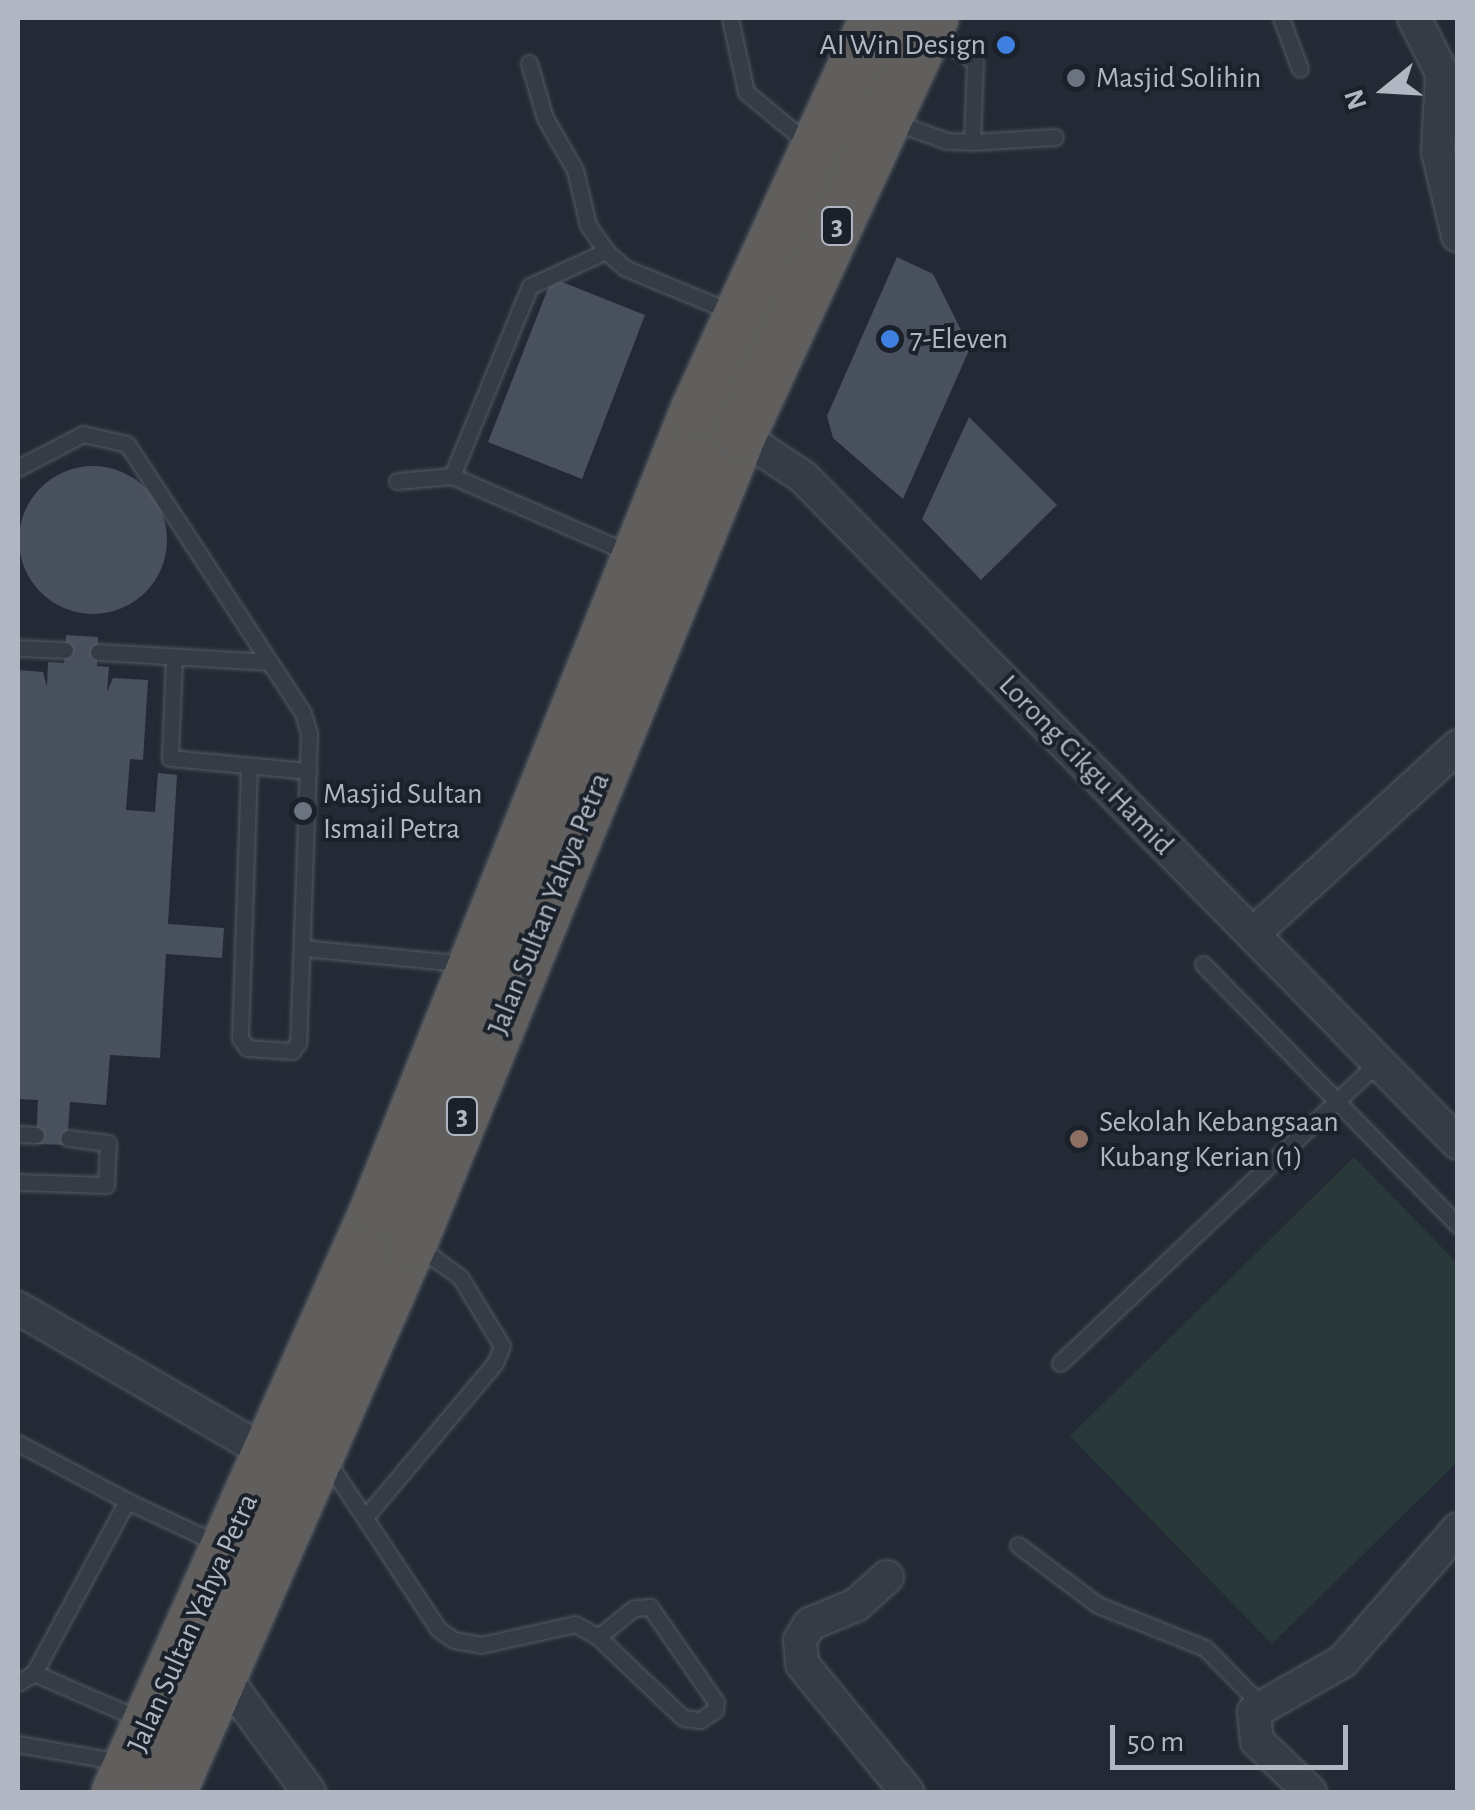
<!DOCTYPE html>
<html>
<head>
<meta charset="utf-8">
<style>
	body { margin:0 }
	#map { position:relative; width:1475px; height:1810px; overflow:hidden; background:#232a35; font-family:"Alegreya Sans",sans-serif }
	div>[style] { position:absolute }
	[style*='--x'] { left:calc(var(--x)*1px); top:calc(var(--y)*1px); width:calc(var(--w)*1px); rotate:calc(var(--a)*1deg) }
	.green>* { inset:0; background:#29393a }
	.building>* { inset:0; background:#49515e }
	.round { border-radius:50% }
	.roads { filter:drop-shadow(0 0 2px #545a63) drop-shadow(0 0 2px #545a63) }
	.service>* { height:15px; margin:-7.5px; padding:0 7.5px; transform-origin:7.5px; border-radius:7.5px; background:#363c46 }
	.minor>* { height:32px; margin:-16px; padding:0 16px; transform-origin:16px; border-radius:16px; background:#363c46 }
	.trunk>* { height:52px; margin:-26px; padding:0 26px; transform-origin:26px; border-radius:26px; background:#605f5d }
	.dots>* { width:28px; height:28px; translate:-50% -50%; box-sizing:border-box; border:5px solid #1b212a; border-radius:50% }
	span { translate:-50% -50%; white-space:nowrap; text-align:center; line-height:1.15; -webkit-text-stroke:8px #1b212a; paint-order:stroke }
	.shield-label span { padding:2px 8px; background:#1b212a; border:2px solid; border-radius:8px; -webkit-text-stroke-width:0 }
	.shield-label { font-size:28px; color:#b1b7c2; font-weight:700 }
	.poi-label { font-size:30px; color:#b1b7c2 }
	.right { translate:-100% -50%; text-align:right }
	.left { translate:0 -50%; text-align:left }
	.street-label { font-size:30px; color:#b1b7c2 }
	.frame { position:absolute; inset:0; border:20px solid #b1b7c2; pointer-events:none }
	.north { position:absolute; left:1335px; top:40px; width:100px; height:100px; -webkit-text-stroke:8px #1b212a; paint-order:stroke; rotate:252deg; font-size:28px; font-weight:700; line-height:40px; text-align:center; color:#b1b7c2 }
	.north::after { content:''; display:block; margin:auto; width:35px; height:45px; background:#b1b7c2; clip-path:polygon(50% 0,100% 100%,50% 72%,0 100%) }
	.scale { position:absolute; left:1110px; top:1725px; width:238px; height:45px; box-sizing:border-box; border:5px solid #b1b7c2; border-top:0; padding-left:12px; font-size:30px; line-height:35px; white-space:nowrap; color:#b1b7c2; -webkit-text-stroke:8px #1b212a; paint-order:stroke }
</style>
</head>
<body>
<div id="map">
	<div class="green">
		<div style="clip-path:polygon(1354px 1157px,1457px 1263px,1457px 1462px,1272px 1644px,1070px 1436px)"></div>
	</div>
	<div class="building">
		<div style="clip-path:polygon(897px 257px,933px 274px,970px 348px,903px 499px,833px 438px,827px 416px)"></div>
		<div style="clip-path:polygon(552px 278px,645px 315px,582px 479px,488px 442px)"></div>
		<div style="clip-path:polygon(969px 417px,1057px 505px,981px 580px,922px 519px)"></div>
		<div class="round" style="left:19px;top:466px;width:148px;height:148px"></div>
		<div style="clip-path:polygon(66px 635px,98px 637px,97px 666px,109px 667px,107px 692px,113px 678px,148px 680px,143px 760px,130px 759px,126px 810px,155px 812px,158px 773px,177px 775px,168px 924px,224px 928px,222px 958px,166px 954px,160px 1058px,110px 1055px,106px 1105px,70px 1102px,67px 1145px,36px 1144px,38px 1100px,18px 1099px,18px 670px,43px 672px,47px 687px,48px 662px,64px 663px)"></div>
	</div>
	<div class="roads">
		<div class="service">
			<div style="--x:730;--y:18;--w:76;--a:77.8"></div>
			<div style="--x:746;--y:92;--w:85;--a:39.7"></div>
			<div style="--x:1281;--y:18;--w:54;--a:69.6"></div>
			<div style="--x:529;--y:63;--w:57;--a:73.8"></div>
			<div style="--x:545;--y:118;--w:60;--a:60"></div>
			<div style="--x:575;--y:170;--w:57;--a:76.7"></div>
			<div style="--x:588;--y:225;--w:32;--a:55"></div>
			<div style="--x:606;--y:251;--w:25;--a:42"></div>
			<div style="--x:625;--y:268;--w:116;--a:22.4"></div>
			<div style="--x:894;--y:122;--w:56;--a:19.7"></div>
			<div style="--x:947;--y:141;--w:25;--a:2"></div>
			<div style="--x:972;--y:142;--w:80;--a:-87.9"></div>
			<div style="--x:975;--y:62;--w:49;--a:-144.1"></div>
			<div style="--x:972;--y:142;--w:83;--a:-3.4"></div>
			<div style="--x:18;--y:468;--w:73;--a:-27.6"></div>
			<div style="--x:83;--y:434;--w:45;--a:12.8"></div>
			<div style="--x:127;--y:444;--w:321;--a:56.8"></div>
			<div style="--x:303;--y:713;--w:22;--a:74"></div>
			<div style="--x:309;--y:734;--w:309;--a:92"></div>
			<div style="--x:298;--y:1043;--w:10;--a:127"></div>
			<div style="--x:292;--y:1051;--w:45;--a:-176.2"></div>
			<div style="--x:247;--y:1048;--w:12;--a:-125"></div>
			<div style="--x:240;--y:1038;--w:271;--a:-88.1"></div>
			<div style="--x:452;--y:476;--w:205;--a:-67.7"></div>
			<div style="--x:530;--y:286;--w:84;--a:-24.7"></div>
			<div style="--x:397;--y:481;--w:55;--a:-5.2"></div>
			<div style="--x:452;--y:476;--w:193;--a:23.5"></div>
			<div style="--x:18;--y:648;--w:47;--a:2.4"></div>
			<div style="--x:98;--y:652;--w:172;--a:3.3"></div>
			<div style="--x:174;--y:657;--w:101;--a:92.3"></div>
			<div style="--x:170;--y:758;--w:139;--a:5.4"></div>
			<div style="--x:302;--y:948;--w:166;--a:5.5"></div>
			<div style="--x:1203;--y:964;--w:365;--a:45.7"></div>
			<div style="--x:18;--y:1134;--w:18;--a:3"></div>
			<div style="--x:18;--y:1182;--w:88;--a:2"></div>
			<div style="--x:106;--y:1185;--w:42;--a:-87.3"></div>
			<div style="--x:108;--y:1143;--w:40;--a:-172.9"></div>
			<div style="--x:1060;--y:1363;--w:438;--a:-43.4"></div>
			<div style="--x:18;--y:1443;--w:123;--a:28"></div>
			<div style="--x:325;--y:1458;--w:205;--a:56.5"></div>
			<div style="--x:438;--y:1629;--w:19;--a:35"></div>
			<div style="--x:454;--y:1640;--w:27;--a:10"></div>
			<div style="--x:481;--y:1645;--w:96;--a:-12.6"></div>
			<div style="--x:575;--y:1624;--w:26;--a:29"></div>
			<div style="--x:598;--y:1637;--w:117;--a:43.6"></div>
			<div style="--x:683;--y:1718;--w:17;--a:7"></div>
			<div style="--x:700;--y:1720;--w:18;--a:-34"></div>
			<div style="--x:715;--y:1710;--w:8;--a:-83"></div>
			<div style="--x:716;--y:1702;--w:116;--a:-124.8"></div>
			<div style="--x:650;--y:1607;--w:16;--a:176"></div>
			<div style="--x:634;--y:1608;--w:46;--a:141.1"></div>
			<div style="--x:367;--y:1515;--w:199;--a:-49.9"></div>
			<div style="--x:495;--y:1363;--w:18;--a:-68"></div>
			<div style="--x:502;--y:1346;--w:81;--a:-121.3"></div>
			<div style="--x:460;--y:1277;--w:53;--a:-144.2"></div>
			<div style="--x:1018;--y:1545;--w:100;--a:36.9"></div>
			<div style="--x:1098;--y:1605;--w:115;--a:21.9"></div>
			<div style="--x:1205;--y:1648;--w:80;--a:45.5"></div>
			<div style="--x:34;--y:1673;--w:116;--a:23.5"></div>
			<div style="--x:18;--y:1683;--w:19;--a:-32"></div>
			<div style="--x:34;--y:1673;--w:196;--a:-61.6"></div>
			<div style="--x:127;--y:1501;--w:102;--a:25.1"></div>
			<div style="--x:18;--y:1744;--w:105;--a:9.9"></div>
		</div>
		<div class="minor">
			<div style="--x:1414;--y:18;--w:62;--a:63"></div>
			<div style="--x:1442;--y:73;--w:79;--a:92.9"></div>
			<div style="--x:1438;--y:152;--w:86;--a:76.6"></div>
			<div style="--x:727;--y:427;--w:91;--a:33.3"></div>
			<div style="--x:803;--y:477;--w:934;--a:45.48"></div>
			<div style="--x:1253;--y:934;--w:278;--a:-42.5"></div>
			<div style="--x:18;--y:1308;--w:290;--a:30.2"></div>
			<div style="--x:887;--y:1577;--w:42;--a:137.9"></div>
			<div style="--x:856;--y:1605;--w:50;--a:157.6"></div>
			<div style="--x:810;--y:1624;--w:19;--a:122"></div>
			<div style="--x:800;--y:1640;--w:24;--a:85"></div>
			<div style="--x:802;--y:1664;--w:166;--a:50.6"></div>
			<div style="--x:222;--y:1674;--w:147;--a:53.6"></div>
			<div style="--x:1310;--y:1792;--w:74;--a:-136.1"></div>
			<div style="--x:1257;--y:1741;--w:29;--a:-96"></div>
			<div style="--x:1254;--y:1712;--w:103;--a:-29.8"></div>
			<div style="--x:1343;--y:1661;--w:175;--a:-48.9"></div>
		</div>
		<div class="trunk">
			<div style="--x:118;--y:1792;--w:636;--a:-66.06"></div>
			<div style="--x:376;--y:1211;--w:861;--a:-68.17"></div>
			<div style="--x:696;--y:412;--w:433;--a:-65.4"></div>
			<div style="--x:170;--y:1792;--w:600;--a:-66.34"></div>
			<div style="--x:411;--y:1242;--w:872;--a:-67.84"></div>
			<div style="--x:740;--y:434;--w:458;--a:-65.2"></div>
		</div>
	</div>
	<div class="dots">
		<div style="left:1006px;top:45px;background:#3f7fe0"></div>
		<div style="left:1076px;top:78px;background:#6b7280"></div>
		<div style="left:890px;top:339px;background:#3f7fe0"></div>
		<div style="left:303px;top:811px;background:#6b7280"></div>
		<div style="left:1079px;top:1139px;background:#8d6e63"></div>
	</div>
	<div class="shield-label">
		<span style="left:837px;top:226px">3</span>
		<span style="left:462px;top:1116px">3</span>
	</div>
	<div class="poi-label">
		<span class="right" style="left:986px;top:45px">AI Win Design</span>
		<span class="left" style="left:1096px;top:78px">Masjid Solihin</span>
		<span class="left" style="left:910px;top:339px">7-Eleven</span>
		<span class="left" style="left:323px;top:811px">Masjid Sultan<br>Ismail Petra</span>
		<span class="left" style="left:1099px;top:1139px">Sekolah Kebangsaan<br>Kubang Kerian (1)</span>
	</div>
	<div class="street-label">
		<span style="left:1086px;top:765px;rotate:46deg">Lorong Cikgu Hamid</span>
		<span style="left:549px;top:904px;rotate:-68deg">Jalan Sultan Yahya Petra</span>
		<span style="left:193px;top:1623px;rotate:-66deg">Jalan Sultan Yahya Petra</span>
	</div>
	<div class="frame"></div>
	<div class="north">N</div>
	<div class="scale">50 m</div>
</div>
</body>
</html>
